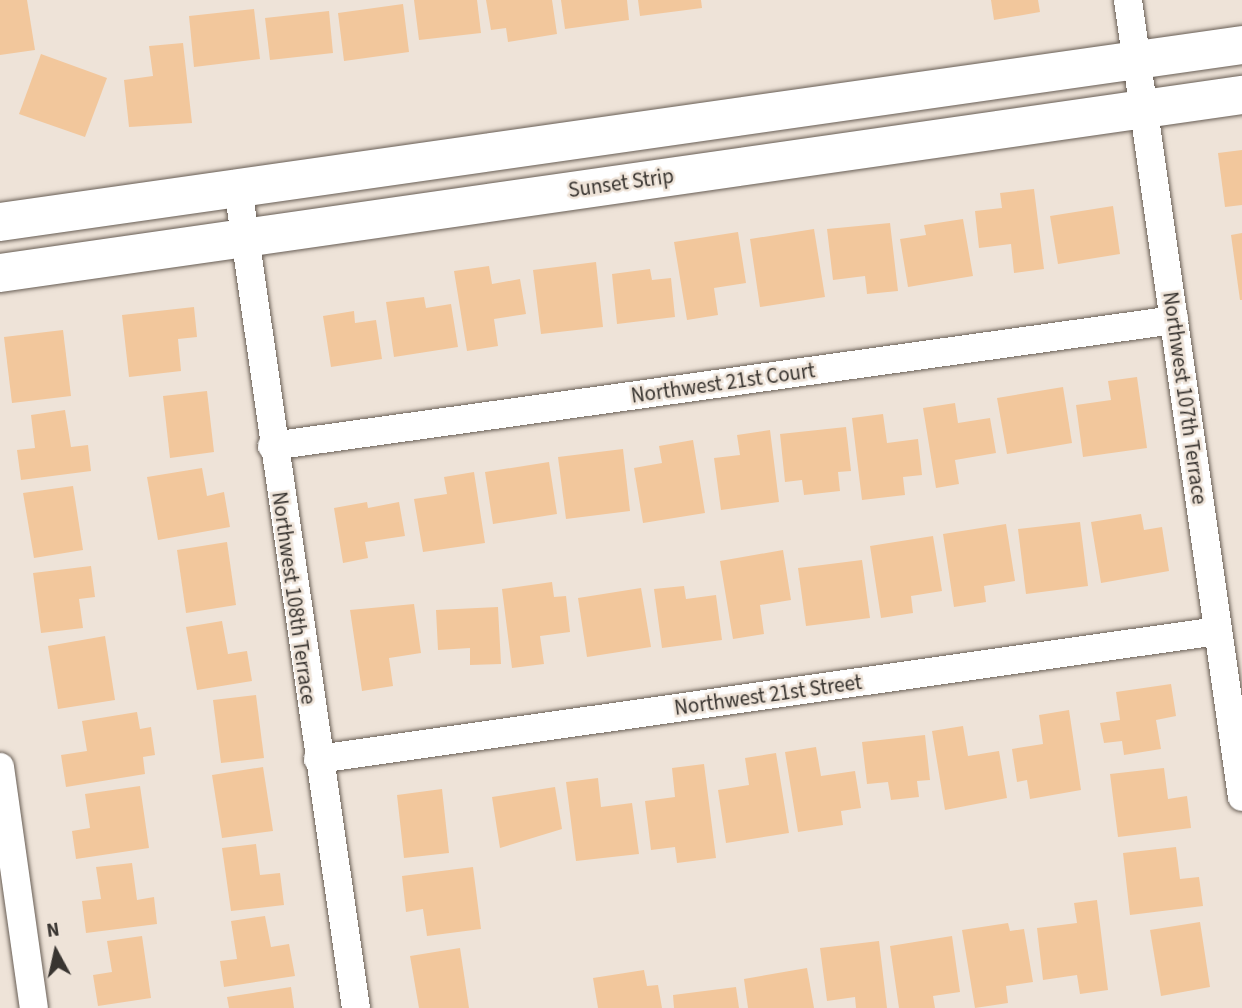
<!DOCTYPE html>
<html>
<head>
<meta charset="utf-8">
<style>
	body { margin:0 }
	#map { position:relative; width:1242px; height:1008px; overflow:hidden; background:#eee3d8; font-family:"Source Sans 3",sans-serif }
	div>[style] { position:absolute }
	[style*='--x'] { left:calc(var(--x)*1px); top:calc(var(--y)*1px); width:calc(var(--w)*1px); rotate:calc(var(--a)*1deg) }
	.building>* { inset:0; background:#f2c79c }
	.roads { filter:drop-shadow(0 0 2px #685e55) drop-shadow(0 0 2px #685e55) }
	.street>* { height:28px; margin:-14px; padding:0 14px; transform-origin:14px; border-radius:14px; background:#fff }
	.secondary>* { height:38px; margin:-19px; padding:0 19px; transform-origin:19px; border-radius:19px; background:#fff }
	span { translate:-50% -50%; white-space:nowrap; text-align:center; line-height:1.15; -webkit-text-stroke:5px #eee3d8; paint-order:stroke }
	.street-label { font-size:21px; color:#383430 }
	.north { position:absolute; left:21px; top:917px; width:70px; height:70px; -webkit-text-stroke:5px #eee3d8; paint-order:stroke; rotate:352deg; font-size:19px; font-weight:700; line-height:28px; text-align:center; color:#383430 }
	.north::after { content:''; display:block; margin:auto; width:24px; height:32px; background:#383430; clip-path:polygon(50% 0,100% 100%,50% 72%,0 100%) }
</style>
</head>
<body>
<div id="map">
	<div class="building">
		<div style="clip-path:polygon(0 0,27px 0,35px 50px,0 55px)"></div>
		<div style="clip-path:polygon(414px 0,477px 0,481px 33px,419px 40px)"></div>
		<div style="clip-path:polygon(486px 0,552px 0,557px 34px,508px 42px,506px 28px,491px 30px)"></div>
		<div style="clip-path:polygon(561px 0,627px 0,629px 20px,565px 29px)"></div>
		<div style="clip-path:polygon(638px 0,701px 0,702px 8px,640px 16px)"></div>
		<div style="clip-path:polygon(991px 0,1038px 0,1040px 12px,994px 20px)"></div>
		<div style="clip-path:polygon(403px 4px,409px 52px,344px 61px,338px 13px)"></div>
		<div style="clip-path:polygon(254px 9px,260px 59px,194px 67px,189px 16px)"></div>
		<div style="clip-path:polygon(329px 11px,333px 53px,270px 60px,265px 18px)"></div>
		<div style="clip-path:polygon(183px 43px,192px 123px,129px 127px,124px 80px,153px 76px,149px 46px)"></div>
		<div style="clip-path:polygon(41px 54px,107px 78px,85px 137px,19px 114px)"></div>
		<div style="clip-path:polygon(1242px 150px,1242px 205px,1225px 207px,1218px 153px)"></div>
		<div style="clip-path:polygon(1034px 189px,1044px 269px,1014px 273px,1011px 244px,979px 248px,975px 211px,1002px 208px,1000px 193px)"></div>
		<div style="clip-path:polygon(1113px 206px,1120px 254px,1058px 264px,1050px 216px)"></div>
		<div style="clip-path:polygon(963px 219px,973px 276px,908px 287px,900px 239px,926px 235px,924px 225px)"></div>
		<div style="clip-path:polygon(890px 223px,898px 291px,867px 294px,865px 276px,833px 280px,827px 229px)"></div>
		<div style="clip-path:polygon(814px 229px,825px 297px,760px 307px,750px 239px)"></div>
		<div style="clip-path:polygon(738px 232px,746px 283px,714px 288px,718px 315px,687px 320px,674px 242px)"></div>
		<div style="clip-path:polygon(1242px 233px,1242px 300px,1240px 300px,1231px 235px)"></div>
		<div style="clip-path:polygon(596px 262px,603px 327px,541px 334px,533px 270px)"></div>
		<div style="clip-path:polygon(489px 266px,492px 284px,520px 279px,526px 314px,494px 319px,498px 346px,467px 351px,454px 271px)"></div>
		<div style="clip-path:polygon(650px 269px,652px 280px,671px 278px,675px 317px,617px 324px,612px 274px)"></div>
		<div style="clip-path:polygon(424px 297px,426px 308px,451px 304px,458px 347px,394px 357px,386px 302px)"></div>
		<div style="clip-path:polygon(194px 307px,197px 337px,178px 339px,181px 371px,129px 377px,122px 315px)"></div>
		<div style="clip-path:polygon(354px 311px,355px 323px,376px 320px,382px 359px,331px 367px,323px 316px)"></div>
		<div style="clip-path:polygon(63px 330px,71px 396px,12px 403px,4px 337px)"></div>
		<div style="clip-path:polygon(1137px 377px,1147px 448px,1083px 457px,1076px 405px,1111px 400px,1108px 381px)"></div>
		<div style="clip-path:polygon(1063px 387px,1072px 443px,1007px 454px,997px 398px)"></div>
		<div style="clip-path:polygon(207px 391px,214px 452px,170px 458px,163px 396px)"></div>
		<div style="clip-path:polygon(955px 403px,958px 423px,990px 418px,996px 453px,955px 460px,959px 484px,936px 488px,923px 408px)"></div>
		<div style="clip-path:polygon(65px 410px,71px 447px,88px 445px,91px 471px,21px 480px,17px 450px,35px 448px,31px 415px)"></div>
		<div style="clip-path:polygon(883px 414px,887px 443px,918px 439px,922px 475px,903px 477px,905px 495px,862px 500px,852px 418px)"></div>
		<div style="clip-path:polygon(846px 427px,851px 471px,838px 472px,840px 491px,804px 495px,802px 480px,785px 482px,780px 434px)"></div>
		<div style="clip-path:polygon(770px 430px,779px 502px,721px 510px,714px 458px,740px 455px,737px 435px)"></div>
		<div style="clip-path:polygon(693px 440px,705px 513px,643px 523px,634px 468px,662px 463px,659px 446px)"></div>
		<div style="clip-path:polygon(623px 449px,630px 511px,566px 519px,558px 457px)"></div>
		<div style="clip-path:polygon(549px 462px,557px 514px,493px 524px,485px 472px)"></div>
		<div style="clip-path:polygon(202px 468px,207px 496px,224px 492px,230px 527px,158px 540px,147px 477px)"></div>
		<div style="clip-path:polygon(474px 472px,485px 543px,423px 552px,414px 499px,447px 494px,444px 477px)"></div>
		<div style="clip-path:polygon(73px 486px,83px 550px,34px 558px,23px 493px)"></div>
		<div style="clip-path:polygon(367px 502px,368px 508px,399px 502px,405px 536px,365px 542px,368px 558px,343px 563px,334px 508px)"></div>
		<div style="clip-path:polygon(1141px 514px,1144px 530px,1162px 527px,1169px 571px,1101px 583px,1091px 522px)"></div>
		<div style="clip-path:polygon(1080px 522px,1088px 586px,1026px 594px,1018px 529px)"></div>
		<div style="clip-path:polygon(1006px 524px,1015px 581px,984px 586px,986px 602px,954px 607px,943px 534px)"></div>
		<div style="clip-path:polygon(933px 536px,942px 591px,911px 596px,913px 613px,881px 618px,870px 546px)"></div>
		<div style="clip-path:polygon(227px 542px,236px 605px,186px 613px,177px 550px)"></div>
		<div style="clip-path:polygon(783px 550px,791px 600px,760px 605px,764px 634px,733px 639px,720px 561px)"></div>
		<div style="clip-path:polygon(862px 560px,870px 618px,806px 626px,798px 568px)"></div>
		<div style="clip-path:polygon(91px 566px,95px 597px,79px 599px,83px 628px,41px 633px,33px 573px)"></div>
		<div style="clip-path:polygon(552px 582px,554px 597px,566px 596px,570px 632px,540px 636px,544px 664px,512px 668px,502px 589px)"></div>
		<div style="clip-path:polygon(684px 586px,686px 599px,716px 595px,722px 640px,662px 648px,654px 589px)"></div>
		<div style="clip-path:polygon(641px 588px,651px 647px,587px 657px,578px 598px)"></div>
		<div style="clip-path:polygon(414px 604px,421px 653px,389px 658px,393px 686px,362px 691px,350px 610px)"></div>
		<div style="clip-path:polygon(498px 607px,501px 664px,470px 665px,470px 648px,438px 650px,436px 610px)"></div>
		<div style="clip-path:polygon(222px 621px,228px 654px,247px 651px,252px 681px,197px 690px,186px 627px)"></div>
		<div style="clip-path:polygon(105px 636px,115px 700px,58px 709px,48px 646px)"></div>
		<div style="clip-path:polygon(1171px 684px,1176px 716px,1156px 720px,1161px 749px,1124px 755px,1122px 741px,1104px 743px,1100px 723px,1120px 720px,1116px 692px)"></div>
		<div style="clip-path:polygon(256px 695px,264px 758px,221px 763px,213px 700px)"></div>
		<div style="clip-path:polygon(1069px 710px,1081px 790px,1030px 799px,1027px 780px,1017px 782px,1012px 749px,1043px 744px,1039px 715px)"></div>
		<div style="clip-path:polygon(137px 712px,140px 729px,151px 727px,155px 755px,143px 757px,145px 774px,66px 787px,61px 755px,87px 751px,82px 721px)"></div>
		<div style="clip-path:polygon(963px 726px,968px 756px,999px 751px,1007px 798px,945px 810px,932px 731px)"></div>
		<div style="clip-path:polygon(925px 735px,930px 780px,917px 781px,919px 797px,891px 800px,888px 782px,867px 784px,862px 742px)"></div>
		<div style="clip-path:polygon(816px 747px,821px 776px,855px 771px,861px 808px,841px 811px,843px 825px,798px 832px,785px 752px)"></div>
		<div style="clip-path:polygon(776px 753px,789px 833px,726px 843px,718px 790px,749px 785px,745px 758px)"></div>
		<div style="clip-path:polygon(704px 764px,716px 858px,677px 863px,675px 847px,651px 850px,645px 801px,675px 797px,672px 768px)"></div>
		<div style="clip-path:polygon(263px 767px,273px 831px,222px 838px,212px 775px)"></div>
		<div style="clip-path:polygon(1164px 768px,1168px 799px,1187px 796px,1191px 828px,1118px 837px,1110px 774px)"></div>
		<div style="clip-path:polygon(598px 778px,601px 807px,632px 803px,639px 854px,576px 861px,566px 782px)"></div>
		<div style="clip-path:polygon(140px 786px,149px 848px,76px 859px,72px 831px,90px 828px,85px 794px)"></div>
		<div style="clip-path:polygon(555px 787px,562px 829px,500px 848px,492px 797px)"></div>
		<div style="clip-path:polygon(442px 789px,449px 853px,404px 858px,397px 795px)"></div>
		<div style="clip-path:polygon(256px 844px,260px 875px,280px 873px,284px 905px,231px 911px,222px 848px)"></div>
		<div style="clip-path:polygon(1176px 847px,1180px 879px,1199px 877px,1203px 906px,1130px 915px,1123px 853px)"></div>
		<div style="clip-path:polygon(132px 863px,137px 900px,154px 897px,157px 924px,86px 933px,82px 901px,101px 899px,96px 867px)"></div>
		<div style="clip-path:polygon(473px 867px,481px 929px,427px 936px,423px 909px,406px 912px,402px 876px)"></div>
		<div style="clip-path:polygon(1097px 900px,1108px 990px,1080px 994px,1077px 975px,1043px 980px,1037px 928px,1077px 923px,1074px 903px)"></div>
		<div style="clip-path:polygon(265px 916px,271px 947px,289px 944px,295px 976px,224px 987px,220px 961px,237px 959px,231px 921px)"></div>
		<div style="clip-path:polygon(1200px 922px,1210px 987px,1161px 996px,1150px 930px)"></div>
		<div style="clip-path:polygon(1008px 923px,1010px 931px,1024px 929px,1033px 982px,1006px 986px,1008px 1003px,975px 1008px,962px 930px)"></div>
		<div style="clip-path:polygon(142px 936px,151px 998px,98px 1006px,93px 975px,112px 972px,107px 941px)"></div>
		<div style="clip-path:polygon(952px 936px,960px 992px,933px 996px,935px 1008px,899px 1008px,890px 946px)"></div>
		<div style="clip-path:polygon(879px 941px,887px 1008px,856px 1008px,855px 997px,827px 1001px,820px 948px)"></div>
		<div style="clip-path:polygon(460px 948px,469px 1008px,419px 1008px,410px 956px)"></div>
		<div style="clip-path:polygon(807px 968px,814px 1008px,748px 1008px,744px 979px)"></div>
		<div style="clip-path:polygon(644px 970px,647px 986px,658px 985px,662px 1008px,598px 1008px,593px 978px)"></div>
		<div style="clip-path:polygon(291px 987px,294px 1008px,229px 1008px,227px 997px)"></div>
		<div style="clip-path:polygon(736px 987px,739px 1008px,674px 1008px,673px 995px)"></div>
	</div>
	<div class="roads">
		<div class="street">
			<div style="--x:1128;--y:0;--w:805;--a:81.86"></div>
			<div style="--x:238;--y:188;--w:828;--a:81.81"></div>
			<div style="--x:272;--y:446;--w:911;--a:-7.95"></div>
			<div style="--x:318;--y:759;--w:908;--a:-8.1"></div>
			<div style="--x:0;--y:767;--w:243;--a:82"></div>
		</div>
		<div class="secondary">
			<div style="--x:0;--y:222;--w:1255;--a:-8.11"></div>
			<div style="--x:0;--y:273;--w:1255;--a:-8.16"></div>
		</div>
	</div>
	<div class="street-label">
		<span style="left:621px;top:183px;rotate:-8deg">Sunset Strip</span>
		<span style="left:723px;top:383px;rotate:-8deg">Northwest 21st Court</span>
		<span style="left:1185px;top:398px;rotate:82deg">Northwest 107th Terrace</span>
		<span style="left:294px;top:598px;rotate:82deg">Northwest 108th Terrace</span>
		<span style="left:768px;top:695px;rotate:-8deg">Northwest 21st Street</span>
	</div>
	<div class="north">N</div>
</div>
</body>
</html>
